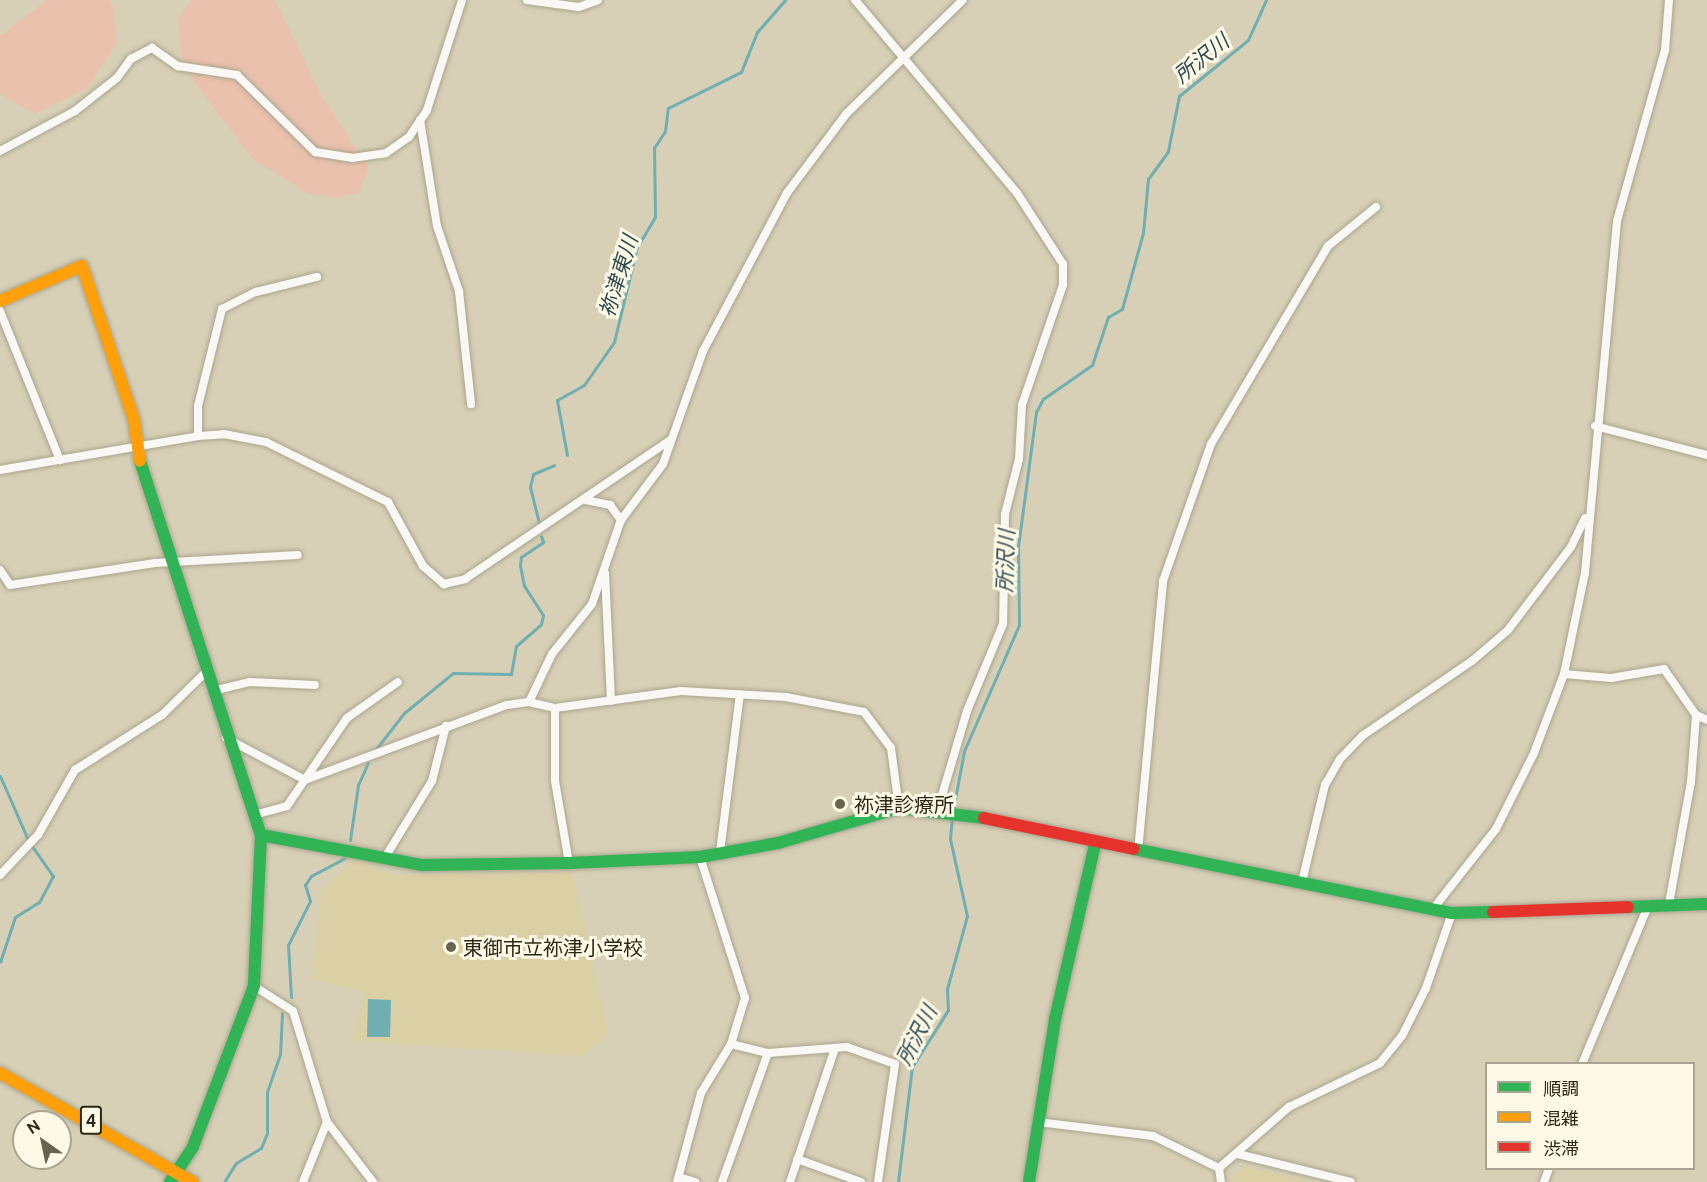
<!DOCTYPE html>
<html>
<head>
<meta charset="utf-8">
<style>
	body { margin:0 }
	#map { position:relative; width:1707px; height:1182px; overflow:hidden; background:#d7d0b6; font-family:Ubuntu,"Noto Sans JP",sans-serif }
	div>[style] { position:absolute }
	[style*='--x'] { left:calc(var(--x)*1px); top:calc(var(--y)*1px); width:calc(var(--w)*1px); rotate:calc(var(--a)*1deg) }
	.built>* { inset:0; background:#dbcfa6 }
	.green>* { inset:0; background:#eac1ad }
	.water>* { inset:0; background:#70aeb2 }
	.stream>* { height:3px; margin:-1.5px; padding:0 1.5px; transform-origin:1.5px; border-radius:1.5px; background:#70aeb2 }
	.roads { filter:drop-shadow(0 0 2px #aaa590) drop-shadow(0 0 2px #aaa590) }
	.street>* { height:8px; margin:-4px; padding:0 4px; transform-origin:4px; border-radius:4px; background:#f9f8f4 }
	.fast>* { height:12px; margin:-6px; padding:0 6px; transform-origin:6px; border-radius:6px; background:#30b455 }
	.slow>* { height:12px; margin:-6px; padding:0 6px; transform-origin:6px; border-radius:6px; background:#ff9f0a }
	.jam>* { height:12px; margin:-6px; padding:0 6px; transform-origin:6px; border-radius:6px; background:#e5322d }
	.dots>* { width:16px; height:16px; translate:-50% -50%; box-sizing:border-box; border:3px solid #fef9e6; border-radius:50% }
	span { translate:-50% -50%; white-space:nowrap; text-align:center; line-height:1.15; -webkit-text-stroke:6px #fef9e6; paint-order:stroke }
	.shield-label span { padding:2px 4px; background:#fef9e6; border:2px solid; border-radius:4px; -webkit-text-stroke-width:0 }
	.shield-label { font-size:18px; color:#2d2815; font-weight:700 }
	.poi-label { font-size:20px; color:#2d2815 }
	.left { translate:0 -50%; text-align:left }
	.water-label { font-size:21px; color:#2e4b51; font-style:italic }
	.legend { position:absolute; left:1485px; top:1062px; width:210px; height:108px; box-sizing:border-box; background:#fef9e6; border:2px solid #aaa592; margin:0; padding:8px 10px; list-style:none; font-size:18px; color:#2d2815 }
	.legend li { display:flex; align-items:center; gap:12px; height:30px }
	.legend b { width:30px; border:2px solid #aaa592 }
	.north { position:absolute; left:12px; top:1110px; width:60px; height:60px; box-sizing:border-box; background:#fef9e6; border:2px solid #aaa592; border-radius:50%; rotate:327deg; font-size:16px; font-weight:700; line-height:24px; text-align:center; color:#2d2815 }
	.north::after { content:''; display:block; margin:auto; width:21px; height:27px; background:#68634d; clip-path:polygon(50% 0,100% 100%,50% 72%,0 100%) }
</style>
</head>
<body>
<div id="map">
	<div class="built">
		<div style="clip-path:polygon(356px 859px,389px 874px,573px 872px,609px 1035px,583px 1056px,351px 1041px,365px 992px,311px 980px,322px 889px)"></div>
		<div style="clip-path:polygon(1247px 1167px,1314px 1182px,1233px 1182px,1234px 1173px)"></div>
	</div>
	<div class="green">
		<div style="clip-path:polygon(47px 0,108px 0,114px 8px,116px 44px,88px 88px,35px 114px,0 94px,0 36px)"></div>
		<div style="clip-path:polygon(192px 0,275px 0,321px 95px,369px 168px,358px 193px,336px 198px,307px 193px,253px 159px,193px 81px,182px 56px,178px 19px)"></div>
	</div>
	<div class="water">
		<div style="clip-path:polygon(368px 999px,391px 1000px,390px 1037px,367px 1037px)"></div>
	</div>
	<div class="stream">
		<div style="--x:567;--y:455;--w:56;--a:-100.3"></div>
		<div style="--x:557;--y:400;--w:31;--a:-29"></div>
		<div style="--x:584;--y:385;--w:52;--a:-55.1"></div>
		<div style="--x:614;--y:342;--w:98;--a:-76.4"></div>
		<div style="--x:637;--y:247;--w:35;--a:-59"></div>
		<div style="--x:655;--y:217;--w:69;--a:-90.8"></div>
		<div style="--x:654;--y:148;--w:20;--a:-57"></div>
		<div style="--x:665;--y:131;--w:23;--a:-83"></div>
		<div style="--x:668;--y:108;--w:81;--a:-26.3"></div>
		<div style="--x:741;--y:72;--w:43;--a:-68.2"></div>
		<div style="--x:757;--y:32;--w:43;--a:-48.8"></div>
		<div style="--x:539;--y:523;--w:37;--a:-104"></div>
		<div style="--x:530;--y:487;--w:13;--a:-77"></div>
		<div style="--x:533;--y:474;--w:23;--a:-23"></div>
		<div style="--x:376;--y:749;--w:46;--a:-52.1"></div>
		<div style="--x:404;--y:713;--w:63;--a:-39.2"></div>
		<div style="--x:453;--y:673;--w:58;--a:1"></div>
		<div style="--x:511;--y:674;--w:28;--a:-80"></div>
		<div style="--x:516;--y:646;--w:33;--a:-41"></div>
		<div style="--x:541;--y:624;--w:9;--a:-77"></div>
		<div style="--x:543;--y:615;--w:35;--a:-123"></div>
		<div style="--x:524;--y:586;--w:21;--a:-101"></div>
		<div style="--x:520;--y:565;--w:8;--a:-83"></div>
		<div style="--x:521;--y:557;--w:27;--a:-34"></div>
		<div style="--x:543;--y:542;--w:6;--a:-108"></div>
		<div style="--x:0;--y:776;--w:72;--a:66.3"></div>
		<div style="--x:29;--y:842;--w:42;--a:54.8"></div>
		<div style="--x:53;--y:876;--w:30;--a:118"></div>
		<div style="--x:39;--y:902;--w:28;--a:148"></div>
		<div style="--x:15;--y:917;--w:47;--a:108.4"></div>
		<div style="--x:953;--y:810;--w:60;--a:-79.4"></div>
		<div style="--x:964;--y:751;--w:137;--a:-66.4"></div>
		<div style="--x:1019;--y:625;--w:78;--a:-90.7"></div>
		<div style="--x:1018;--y:547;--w:136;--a:-82.4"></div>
		<div style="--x:1036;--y:412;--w:15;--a:-62"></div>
		<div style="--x:1043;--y:399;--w:60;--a:-34.8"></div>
		<div style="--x:1092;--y:365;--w:51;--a:-71.6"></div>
		<div style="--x:1108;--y:317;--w:16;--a:-30"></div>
		<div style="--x:1122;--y:309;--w:79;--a:-74.6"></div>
		<div style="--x:1143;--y:233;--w:54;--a:-84.7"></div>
		<div style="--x:1148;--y:179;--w:34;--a:-54"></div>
		<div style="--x:1168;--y:151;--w:56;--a:-78.7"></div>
		<div style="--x:1179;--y:96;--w:89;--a:-39.1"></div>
		<div style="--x:1248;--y:40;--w:44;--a:-65.8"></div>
		<div style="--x:350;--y:840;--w:56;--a:-81.7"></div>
		<div style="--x:358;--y:785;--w:24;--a:-66"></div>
		<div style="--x:291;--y:997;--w:52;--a:-93.3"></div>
		<div style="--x:288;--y:945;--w:49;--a:-63.4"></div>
		<div style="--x:310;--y:901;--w:17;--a:-107"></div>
		<div style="--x:305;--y:885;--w:11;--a:-56"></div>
		<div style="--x:311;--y:876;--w:38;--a:-28"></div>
		<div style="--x:224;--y:1182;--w:22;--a:-58"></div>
		<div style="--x:236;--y:1163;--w:29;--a:-31"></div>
		<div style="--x:261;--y:1148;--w:16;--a:-68"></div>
		<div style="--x:267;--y:1133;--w:41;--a:-90"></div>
		<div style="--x:267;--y:1092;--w:39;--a:-71"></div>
		<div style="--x:280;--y:1055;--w:42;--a:-87.3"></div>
		<div style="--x:898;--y:1182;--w:116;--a:-83.1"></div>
		<div style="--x:912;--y:1067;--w:67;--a:-57.7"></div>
		<div style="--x:948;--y:1010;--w:21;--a:-93"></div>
		<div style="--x:947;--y:989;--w:76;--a:-74.7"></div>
		<div style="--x:967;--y:916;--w:79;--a:-102.4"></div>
		<div style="--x:950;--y:839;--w:23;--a:-85"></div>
	</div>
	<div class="roads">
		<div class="street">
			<div style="--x:527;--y:0;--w:52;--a:7.7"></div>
			<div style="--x:579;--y:7;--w:20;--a:-20"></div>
			<div style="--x:855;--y:0;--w:252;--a:50"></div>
			<div style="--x:1017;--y:193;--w:85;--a:57.1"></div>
			<div style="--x:1063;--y:264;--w:21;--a:90"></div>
			<div style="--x:1063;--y:285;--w:127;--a:108.9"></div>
			<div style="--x:1022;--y:405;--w:54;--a:93.2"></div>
			<div style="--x:1019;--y:459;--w:57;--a:104.3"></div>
			<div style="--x:1005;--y:514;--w:110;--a:91"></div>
			<div style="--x:1003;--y:624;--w:94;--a:112.5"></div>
			<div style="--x:967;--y:711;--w:102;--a:106.5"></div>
			<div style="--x:420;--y:120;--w:107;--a:80.9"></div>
			<div style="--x:437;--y:226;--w:69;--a:71.3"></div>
			<div style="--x:459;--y:291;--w:114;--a:83.9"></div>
			<div style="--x:0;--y:151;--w:85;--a:-28.1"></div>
			<div style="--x:75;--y:111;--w:53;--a:-38.2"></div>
			<div style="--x:117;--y:78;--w:24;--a:-54"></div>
			<div style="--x:131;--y:59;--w:24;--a:-28"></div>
			<div style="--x:152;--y:48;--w:32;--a:35"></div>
			<div style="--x:178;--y:66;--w:60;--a:8.7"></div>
			<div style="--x:237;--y:75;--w:110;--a:44.6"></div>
			<div style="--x:315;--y:152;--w:37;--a:9"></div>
			<div style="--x:352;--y:158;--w:34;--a:-8"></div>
			<div style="--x:386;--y:153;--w:28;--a:-35"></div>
			<div style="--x:409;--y:137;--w:32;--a:-56"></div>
			<div style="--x:427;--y:110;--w:115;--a:-72.3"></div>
			<div style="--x:0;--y:311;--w:161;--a:68.1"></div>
			<div style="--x:1595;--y:426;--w:116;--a:14.5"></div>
			<div style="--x:198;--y:436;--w:30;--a:-90"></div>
			<div style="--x:198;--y:406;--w:100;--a:-76.1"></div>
			<div style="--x:222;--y:309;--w:38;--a:-27"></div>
			<div style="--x:256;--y:292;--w:63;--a:-13.8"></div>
			<div style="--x:0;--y:470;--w:201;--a:-9.7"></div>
			<div style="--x:198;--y:436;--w:26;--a:-4"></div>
			<div style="--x:224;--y:434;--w:43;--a:10.8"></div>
			<div style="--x:266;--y:442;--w:136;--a:26.2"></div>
			<div style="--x:388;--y:502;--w:73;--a:61.3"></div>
			<div style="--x:423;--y:566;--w:28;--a:41"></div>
			<div style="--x:444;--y:584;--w:22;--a:-13"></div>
			<div style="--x:465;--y:579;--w:248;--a:-34.1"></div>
			<div style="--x:586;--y:500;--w:25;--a:12"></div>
			<div style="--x:610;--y:505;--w:19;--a:54"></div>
			<div style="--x:0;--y:570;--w:18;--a:56"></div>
			<div style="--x:10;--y:585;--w:147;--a:-8.6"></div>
			<div style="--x:155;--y:563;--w:143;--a:-3.2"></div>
			<div style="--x:605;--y:573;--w:128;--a:87.3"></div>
			<div style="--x:1564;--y:674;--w:47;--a:4.9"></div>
			<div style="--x:1611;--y:678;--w:54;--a:-9.6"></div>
			<div style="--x:1664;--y:669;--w:56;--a:55.2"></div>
			<div style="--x:1696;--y:715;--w:12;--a:24"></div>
			<div style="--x:213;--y:691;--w:38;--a:-14"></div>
			<div style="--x:250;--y:682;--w:65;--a:2.6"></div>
			<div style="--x:529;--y:702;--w:53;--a:-64.4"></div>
			<div style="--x:552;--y:654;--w:64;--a:-51.3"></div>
			<div style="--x:592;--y:604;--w:89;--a:-71"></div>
			<div style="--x:621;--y:520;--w:70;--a:-53.1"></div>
			<div style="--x:663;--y:464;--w:120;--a:-70.5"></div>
			<div style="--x:703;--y:351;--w:179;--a:-62"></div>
			<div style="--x:787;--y:193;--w:99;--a:-53.2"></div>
			<div style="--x:846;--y:114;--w:163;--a:-44.3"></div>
			<div style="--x:555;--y:708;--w:73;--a:90"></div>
			<div style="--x:555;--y:781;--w:83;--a:80.3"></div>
			<div style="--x:226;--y:738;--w:89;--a:28"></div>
			<div style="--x:305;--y:780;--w:215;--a:-20.4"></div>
			<div style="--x:507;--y:705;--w:22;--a:-8"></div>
			<div style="--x:529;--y:702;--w:27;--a:13"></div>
			<div style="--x:555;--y:708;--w:127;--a:-7.7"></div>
			<div style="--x:681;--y:691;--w:105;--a:3.3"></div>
			<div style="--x:786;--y:697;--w:79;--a:10.9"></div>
			<div style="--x:864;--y:712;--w:45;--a:53.1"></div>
			<div style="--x:891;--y:748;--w:61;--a:82.4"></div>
			<div style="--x:254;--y:815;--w:34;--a:-15"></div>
			<div style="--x:287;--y:806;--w:107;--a:-55.7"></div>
			<div style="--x:347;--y:718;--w:62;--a:-35.2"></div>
			<div style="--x:720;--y:852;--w:159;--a:-82.8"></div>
			<div style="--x:1138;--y:852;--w:272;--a:-84.7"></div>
			<div style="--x:1163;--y:581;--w:145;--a:-70.7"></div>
			<div style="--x:1211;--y:444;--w:230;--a:-59.4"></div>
			<div style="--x:1328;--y:246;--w:62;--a:-39.1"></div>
			<div style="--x:384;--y:859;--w:92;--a:-58.4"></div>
			<div style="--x:432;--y:781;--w:57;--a:-75.7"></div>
			<div style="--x:0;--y:875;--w:55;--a:-46.5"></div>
			<div style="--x:38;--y:835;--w:75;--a:-60.4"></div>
			<div style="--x:75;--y:770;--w:103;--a:-32.3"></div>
			<div style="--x:162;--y:715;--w:63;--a:-44.4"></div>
			<div style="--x:1302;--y:882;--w:100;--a:-76.7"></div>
			<div style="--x:1325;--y:785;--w:30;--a:-60"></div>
			<div style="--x:1340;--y:759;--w:32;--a:-46"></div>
			<div style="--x:1362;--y:736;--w:133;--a:-34.3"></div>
			<div style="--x:1472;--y:661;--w:48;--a:-40.7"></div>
			<div style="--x:1508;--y:630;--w:104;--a:-52.8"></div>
			<div style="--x:1571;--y:547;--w:32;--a:-64"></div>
			<div style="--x:1669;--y:904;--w:124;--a:-79.8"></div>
			<div style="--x:1691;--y:782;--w:67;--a:-85.7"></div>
			<div style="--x:1433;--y:909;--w:102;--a:-51.8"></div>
			<div style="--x:1496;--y:829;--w:85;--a:-63.4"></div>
			<div style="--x:1534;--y:753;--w:85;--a:-69.2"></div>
			<div style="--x:1564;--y:674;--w:103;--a:-78.3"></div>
			<div style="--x:1585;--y:573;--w:353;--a:-84.8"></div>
			<div style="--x:1617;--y:221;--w:178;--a:-74.3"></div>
			<div style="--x:1665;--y:50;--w:50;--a:-85.4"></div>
			<div style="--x:254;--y:986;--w:46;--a:32.7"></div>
			<div style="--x:293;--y:1011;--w:116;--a:73"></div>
			<div style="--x:327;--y:1122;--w:76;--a:52.5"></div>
			<div style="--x:731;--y:1044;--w:38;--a:14"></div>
			<div style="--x:768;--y:1053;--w:79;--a:-4.3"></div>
			<div style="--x:847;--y:1047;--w:51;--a:19.5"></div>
			<div style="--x:895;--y:1064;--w:119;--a:98.2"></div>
			<div style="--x:1582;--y:1064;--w:173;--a:-67.3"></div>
			<div style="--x:1038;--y:1122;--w:116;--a:6.9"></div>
			<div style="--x:1153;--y:1136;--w:73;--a:25.9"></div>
			<div style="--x:1238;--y:1154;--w:116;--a:13.9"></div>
			<div style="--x:797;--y:1159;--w:68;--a:19.8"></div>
			<div style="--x:1219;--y:1168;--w:93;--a:-41.1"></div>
			<div style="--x:1289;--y:1107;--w:101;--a:-25.8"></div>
			<div style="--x:1380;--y:1063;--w:35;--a:-51"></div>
			<div style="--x:1402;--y:1036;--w:54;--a:-63.4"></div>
			<div style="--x:1426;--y:988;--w:79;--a:-70.9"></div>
			<div style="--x:1219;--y:1168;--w:14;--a:82"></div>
			<div style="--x:679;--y:1177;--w:17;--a:17"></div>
			<div style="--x:303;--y:1182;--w:65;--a:-68.2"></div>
			<div style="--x:677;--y:1182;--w:92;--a:-74.9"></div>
			<div style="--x:701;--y:1093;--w:57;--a:-58.5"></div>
			<div style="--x:731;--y:1044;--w:48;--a:-73.1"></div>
			<div style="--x:745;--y:998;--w:148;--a:-107.7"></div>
			<div style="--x:722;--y:1182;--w:137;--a:-70.4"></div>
			<div style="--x:790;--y:1182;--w:141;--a:-71.4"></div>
			<div style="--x:1544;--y:1182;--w:15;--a:-70"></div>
		</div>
		<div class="fast">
			<div style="--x:140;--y:461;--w:393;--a:72.1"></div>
			<div style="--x:261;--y:835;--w:151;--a:92.7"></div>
			<div style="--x:254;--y:986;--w:172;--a:110.8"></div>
			<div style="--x:193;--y:1147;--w:42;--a:123.3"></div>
			<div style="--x:261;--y:835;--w:164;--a:10.6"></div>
			<div style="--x:422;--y:865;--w:147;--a:-0.8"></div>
			<div style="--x:569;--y:863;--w:131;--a:-2.6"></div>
			<div style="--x:700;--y:857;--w:79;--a:-10.2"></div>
			<div style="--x:778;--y:843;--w:126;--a:-16.1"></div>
			<div style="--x:899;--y:808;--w:86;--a:6.7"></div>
			<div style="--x:1134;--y:849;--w:324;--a:11.4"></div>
			<div style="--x:1452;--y:913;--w:41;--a:-1.4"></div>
			<div style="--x:1628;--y:907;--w:79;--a:-2.2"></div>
			<div style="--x:1029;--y:1182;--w:165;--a:-80.9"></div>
			<div style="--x:1055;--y:1019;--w:180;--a:-77.1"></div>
		</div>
		<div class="slow">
			<div style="--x:0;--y:301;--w:89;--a:-23.1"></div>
			<div style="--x:82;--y:266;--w:163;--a:71.3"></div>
			<div style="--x:134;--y:420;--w:41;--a:81.7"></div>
			<div style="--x:0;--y:1073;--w:222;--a:29.5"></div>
		</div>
		<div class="jam">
			<div style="--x:984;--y:818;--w:153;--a:11.7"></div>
			<div style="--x:1493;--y:912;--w:135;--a:-2.1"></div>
		</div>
	</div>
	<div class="dots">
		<div style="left:840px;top:804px;background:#68634d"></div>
		<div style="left:451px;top:947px;background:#68634d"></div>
	</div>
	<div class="shield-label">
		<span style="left:91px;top:1120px">4</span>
	</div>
	<div class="poi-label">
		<span class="left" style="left:854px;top:804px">祢津診療所</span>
		<span class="left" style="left:463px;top:947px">東御市立祢津小学校</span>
	</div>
	<div class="water-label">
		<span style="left:1201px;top:58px;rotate:-39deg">所沢川</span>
		<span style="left:618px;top:276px;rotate:-73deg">祢津東川</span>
		<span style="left:1005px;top:561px;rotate:-88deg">所沢川</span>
		<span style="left:916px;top:1035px;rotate:-63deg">所沢川</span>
	</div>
	<ul class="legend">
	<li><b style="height:8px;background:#30b455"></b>順調</li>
	<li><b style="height:8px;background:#ff9f0a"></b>混雑</li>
	<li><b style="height:8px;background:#e5322d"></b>渋滞</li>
	</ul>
	<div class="north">N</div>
</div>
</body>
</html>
